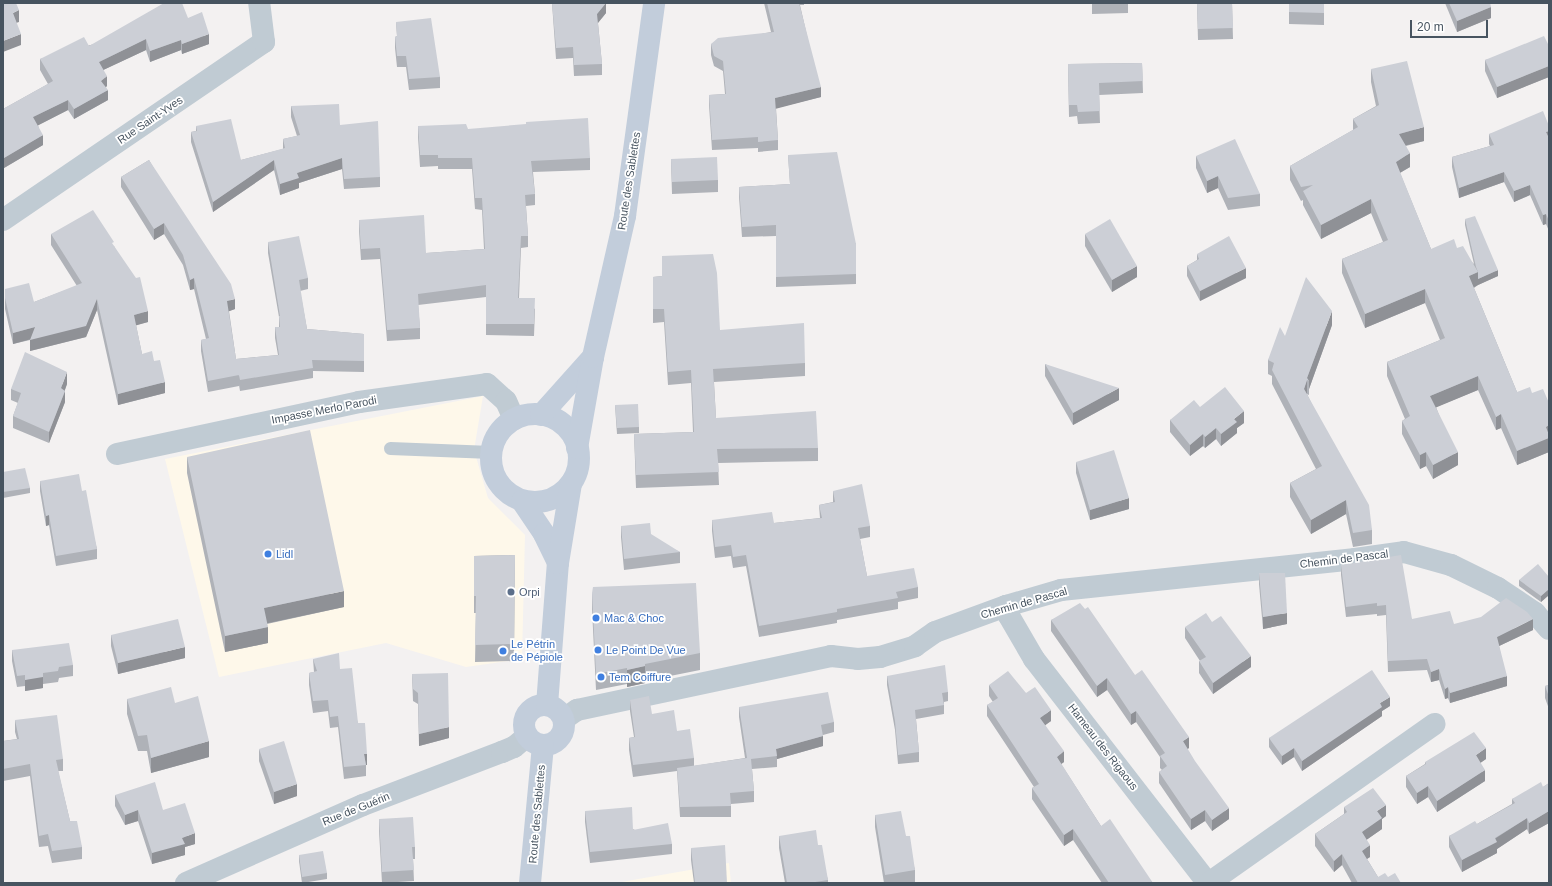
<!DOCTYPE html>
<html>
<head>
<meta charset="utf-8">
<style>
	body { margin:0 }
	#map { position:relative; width:1552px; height:886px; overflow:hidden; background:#f3f1f1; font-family:Helvetica,sans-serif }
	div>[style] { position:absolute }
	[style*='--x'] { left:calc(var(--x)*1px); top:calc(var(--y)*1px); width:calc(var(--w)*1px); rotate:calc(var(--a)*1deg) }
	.commercial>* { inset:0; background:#fef8ea }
	.service>* { height:13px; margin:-6.5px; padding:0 6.5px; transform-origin:6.5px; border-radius:6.5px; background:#c0cbd3 }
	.minor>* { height:22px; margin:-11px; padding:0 11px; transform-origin:11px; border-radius:11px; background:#c0cbd3 }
	.secondary>* { height:22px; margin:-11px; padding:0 11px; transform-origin:11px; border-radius:11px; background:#c2cddb }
	.secondary>.ring { margin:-11px; padding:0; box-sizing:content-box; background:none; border:22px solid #c2cddb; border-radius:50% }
	.wall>* { inset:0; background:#afb2b8 }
	.shaded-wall>* { inset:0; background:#8f9196 }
	.building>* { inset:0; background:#cccfd6 }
	.dots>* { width:11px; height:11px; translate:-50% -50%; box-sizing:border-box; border:2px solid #fff; border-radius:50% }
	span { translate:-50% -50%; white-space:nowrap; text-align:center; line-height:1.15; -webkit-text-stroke:3.5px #fff; paint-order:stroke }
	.street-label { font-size:11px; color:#475460 }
	.shop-label { font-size:11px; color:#366cbe }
	.left { translate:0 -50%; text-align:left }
	.service-label { font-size:11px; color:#4e5e75 }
	.frame { position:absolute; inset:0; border:4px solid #475460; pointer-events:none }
	.scale { position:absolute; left:1410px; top:20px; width:78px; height:18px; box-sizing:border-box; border:2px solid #475460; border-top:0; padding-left:5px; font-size:12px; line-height:14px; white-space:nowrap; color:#475460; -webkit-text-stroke:3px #fff; paint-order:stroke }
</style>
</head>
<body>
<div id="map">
	<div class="commercial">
		<div style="clip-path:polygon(483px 396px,474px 450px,488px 498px,525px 535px,522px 659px,466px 667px,386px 643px,219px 677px,165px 459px)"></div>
		<div style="clip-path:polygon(729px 863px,731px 883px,616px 883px)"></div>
	</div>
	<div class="service">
		<div style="--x:390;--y:448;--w:101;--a:2.3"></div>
	</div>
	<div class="minor">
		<div style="--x:3;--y:220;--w:316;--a:-34.3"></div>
		<div style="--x:264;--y:42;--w:39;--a:-97"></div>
		<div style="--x:117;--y:454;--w:248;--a:-12.1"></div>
		<div style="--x:359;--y:402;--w:129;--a:-8"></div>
		<div style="--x:487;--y:384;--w:25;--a:42"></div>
		<div style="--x:506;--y:401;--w:20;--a:66"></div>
		<div style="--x:1006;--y:606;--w:10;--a:73"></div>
		<div style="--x:1009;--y:616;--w:50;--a:59.8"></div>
		<div style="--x:1034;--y:659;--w:284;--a:52.2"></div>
		<div style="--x:564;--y:719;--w:16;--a:-35"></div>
		<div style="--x:577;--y:710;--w:260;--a:-12"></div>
		<div style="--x:831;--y:656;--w:27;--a:6"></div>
		<div style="--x:858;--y:659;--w:22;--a:-5"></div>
		<div style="--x:880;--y:657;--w:37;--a:-17"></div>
		<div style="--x:915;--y:646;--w:24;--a:-35"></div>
		<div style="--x:935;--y:632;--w:76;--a:-20.1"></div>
		<div style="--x:1006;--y:606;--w:57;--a:-16.2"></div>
		<div style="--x:1061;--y:590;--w:296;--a:-6"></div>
		<div style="--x:1355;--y:559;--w:49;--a:-8.1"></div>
		<div style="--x:1404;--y:552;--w:49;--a:15.5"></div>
		<div style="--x:1451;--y:565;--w:52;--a:26.1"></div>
		<div style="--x:1498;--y:588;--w:45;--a:34"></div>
		<div style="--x:1535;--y:613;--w:21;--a:49"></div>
		<div style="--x:186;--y:883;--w:193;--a:-23.8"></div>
		<div style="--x:363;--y:805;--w:149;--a:-20.9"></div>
		<div style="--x:502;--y:752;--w:13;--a:-23"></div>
		<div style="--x:514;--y:747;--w:17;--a:-40"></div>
		<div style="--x:1209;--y:883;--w:276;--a:-35.2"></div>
	</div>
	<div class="secondary">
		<div class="ring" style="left:491px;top:414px;width:66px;height:66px"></div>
		<div style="--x:541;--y:415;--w:78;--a:-48.1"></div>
		<div style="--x:577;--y:448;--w:92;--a:-80"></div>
		<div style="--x:593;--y:357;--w:145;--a:-77.2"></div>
		<div style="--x:625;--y:216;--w:215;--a:-82.2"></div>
		<div style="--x:522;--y:501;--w:40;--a:56"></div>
		<div style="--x:544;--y:534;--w:32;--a:64"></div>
		<div class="ring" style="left:524px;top:705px;width:18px;height:18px"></div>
		<div style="--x:547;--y:705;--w:142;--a:-85.6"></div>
		<div style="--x:558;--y:563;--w:80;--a:-80.7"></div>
		<div style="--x:530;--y:883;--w:138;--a:-84.6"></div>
	</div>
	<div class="wall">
		<div style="clip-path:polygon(552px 3px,606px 3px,606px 13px,598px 23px,602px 64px,602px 75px,574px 76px,573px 58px,556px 59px)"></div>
		<div style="clip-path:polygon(764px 3px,804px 3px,804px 5px,800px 5px,821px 97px,776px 108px,778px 140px,778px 150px,758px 152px,758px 148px,712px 150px,709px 105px,709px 95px,725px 94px,723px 71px,714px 66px,711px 55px,711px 44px,771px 32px)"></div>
		<div style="clip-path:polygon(1092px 3px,1128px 3px,1128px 13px,1092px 14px)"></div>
		<div style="clip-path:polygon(1197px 3px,1232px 3px,1233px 39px,1198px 40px)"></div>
		<div style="clip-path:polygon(1289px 3px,1324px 3px,1324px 25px,1289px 24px)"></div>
		<div style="clip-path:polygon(1445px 3px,1490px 3px,1491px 18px,1457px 32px)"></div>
		<div style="clip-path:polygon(188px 18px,209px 44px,182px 54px,181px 50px,150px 62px,146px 50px,103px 70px,107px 86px,106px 87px,108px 100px,74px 119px,68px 110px,38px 125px,43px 145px,4px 168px,3px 166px,3px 109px,48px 84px,40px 70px,40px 59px)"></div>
		<div style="clip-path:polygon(396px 22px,440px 77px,440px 88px,409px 90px,406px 67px,397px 67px,395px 48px,395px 37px,397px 36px)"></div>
		<div style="clip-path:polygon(1549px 46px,1549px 77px,1497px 98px,1485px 71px,1485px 60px)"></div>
		<div style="clip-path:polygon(1142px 63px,1143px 93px,1099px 95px,1100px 123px,1078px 124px,1077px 116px,1069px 117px,1068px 64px)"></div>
		<div style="clip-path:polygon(1371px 69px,1424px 141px,1406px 146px,1410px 167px,1400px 173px,1431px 249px,1457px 248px,1474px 264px,1465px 225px,1465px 219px,1498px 276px,1478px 285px,1478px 284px,1478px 285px,1474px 288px,1517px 392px,1532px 393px,1549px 403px,1549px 452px,1517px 465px,1501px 428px,1496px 430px,1478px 390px,1436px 407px,1458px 465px,1433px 479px,1426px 466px,1420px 469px,1402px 434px,1402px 421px,1405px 419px,1387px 376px,1387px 362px,1440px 340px,1425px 303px,1365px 328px,1342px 273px,1342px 259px,1383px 242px,1371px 213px,1321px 239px,1303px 205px,1303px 200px,1301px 201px,1290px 180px,1290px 166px,1353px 130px,1353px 119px,1376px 106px,1371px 82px)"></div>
		<div style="clip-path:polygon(291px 106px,340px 125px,380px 177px,380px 187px,344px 189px,342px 169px,299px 183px,299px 188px,280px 195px,274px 170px,213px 212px,191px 142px,191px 132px,196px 131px,196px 126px,241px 160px,283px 149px,283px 139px,297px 136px,291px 117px)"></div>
		<div style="clip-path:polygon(418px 126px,468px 129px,590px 158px,590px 170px,533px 172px,535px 194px,535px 205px,526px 206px,528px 236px,528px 247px,521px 248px,519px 298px,535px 309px,534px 336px,486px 335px,486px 297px,418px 305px,420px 328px,420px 339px,387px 341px,380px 259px,361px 260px,359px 231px,359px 220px,426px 253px,484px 249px,482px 210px,475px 209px,472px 169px,438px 169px,438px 166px,420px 167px,418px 137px)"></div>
		<div style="clip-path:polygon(1549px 126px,1549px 231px,1546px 224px,1543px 225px,1530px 195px,1514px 202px,1504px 182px,1459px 198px,1452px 167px,1452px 157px,1490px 146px,1489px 144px,1489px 134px)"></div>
		<div style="clip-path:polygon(788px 155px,856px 244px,856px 284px,776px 287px,776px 236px,742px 237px,739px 197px,739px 187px,790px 184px)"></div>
		<div style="clip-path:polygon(1196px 156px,1260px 194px,1260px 206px,1228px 210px,1218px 188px,1207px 193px,1196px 168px)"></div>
		<div style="clip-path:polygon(671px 159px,718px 180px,718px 192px,672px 194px)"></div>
		<div style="clip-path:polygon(149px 160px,235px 309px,229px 311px,236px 359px,278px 355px,275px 338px,275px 327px,279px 327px,279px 317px,268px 253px,268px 242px,308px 278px,308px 289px,300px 291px,307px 329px,364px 334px,364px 372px,313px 371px,313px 378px,240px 391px,239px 385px,239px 386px,208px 392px,201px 351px,201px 340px,206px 339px,194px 289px,190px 290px,183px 265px,164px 234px,154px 240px,121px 187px,121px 177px)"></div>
		<div style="clip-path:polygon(51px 234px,114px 246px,148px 322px,136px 325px,142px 354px,154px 361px,165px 393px,118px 405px,97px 310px,86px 337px,30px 351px,30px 340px,13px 344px,5px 309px,5px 289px,34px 302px,77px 286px,51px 245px)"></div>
		<div style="clip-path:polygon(1085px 234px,1137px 277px,1112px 292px,1085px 246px)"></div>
		<div style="clip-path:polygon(1197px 254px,1246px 278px,1200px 301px,1187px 276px,1187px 266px,1197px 260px)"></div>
		<div style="clip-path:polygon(662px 276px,720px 330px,805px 363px,805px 376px,714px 382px,716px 418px,818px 448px,818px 461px,718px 463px,719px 485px,636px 488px,634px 434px,693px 432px,691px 383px,668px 385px,664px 322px,653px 323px,653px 277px)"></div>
		<div style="clip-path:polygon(1332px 325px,1309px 389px,1309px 395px,1307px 394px,1372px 530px,1372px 544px,1353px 547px,1346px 514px,1311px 534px,1290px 497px,1290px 483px,1316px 469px,1272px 384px,1272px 376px,1268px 374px,1268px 360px,1285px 336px)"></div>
		<div style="clip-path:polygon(1045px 364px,1119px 400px,1073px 425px,1045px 376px)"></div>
		<div style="clip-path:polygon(67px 384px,65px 390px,65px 402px,49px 443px,13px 428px,13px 416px,18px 403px,11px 400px,11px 389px)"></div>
		<div style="clip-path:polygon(615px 405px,639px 427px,639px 433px,617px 434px)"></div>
		<div style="clip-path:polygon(1200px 407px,1244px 423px,1237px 428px,1237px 433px,1221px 446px,1216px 439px,1205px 448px,1203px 446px,1190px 456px,1170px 432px,1170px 420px)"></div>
		<div style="clip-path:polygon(187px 457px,344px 607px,267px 624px,268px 643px,225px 652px,187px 473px)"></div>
		<div style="clip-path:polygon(1076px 462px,1129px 509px,1090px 520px,1076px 473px)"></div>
		<div style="clip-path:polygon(3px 472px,30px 488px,30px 493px,3px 498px)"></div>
		<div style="clip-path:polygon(40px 481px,82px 491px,97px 549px,97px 559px,56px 566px,49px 525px,46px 526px,40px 491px)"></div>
		<div style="clip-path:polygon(833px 491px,870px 526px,870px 537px,860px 539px,867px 576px,918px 587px,918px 598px,898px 602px,898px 609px,837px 620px,837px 623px,759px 637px,746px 566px,733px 568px,731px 556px,715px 558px,712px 531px,712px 520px,774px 523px,820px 518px,819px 505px,833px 502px)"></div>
		<div style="clip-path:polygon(621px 526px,680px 552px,680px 563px,624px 570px,621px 537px)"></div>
		<div style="clip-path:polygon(515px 555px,514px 661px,475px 662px,476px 613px,474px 613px,474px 556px)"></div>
		<div style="clip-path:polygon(1341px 565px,1412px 619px,1454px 624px,1533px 630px,1499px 646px,1507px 686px,1450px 703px,1448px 698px,1445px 699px,1439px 680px,1431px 682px,1427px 670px,1388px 672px,1386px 615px,1377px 616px,1377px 614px,1346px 617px,1341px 575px)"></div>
		<div style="clip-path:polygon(1259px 573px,1287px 624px,1263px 629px,1259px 584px)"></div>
		<div style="clip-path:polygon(1549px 577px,1549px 595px,1541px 602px,1519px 586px,1519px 580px)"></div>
		<div style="clip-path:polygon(592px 593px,700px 653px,700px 670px,645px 681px,645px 683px,627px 687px,627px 684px,596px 690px,592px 609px)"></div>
		<div style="clip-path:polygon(1085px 609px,1189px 748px,1187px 749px,1229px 819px,1212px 831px,1205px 821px,1191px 830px,1159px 783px,1159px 772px,1162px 770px,1160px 768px,1160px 757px,1136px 722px,1131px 725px,1107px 690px,1097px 697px,1051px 631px,1051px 620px)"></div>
		<div style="clip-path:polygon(1185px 627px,1251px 667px,1213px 694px,1199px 673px,1199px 661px,1200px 661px,1185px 638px)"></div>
		<div style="clip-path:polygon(111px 635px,185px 658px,118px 674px,111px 646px)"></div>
		<div style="clip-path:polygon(12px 650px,73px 665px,73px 676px,59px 678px,58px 682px,43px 684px,43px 688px,25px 691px,25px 686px,17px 687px,12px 661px)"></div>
		<div style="clip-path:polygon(313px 659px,340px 669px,358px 723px,367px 765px,366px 765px,366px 776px,344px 779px,338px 727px,330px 728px,328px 711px,313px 713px,309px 685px,309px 673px,314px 672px)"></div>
		<div style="clip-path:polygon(412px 674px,449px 738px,419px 746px,418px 704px,413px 701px)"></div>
		<div style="clip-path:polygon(887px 676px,948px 692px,948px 701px,944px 702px,944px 714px,916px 719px,919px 752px,919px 762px,898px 764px,895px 730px,887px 685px)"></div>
		<div style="clip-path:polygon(989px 685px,1026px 693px,1051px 721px,1045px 725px,1064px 762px,1061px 764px,1101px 826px,1153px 883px,1102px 883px,1073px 840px,1064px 846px,1032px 799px,1032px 788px,1034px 787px,987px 716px,987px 705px,993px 702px,989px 696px)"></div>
		<div style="clip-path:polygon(1549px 685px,1549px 709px,1545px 698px,1545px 686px)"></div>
		<div style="clip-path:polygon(127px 699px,175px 703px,209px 757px,151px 773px,147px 751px,138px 751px,127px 714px)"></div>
		<div style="clip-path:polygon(630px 700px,677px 731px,694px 758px,694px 766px,745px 758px,739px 717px,739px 707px,834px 722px,834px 732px,823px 735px,823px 746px,777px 759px,777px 767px,752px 769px,754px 791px,754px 802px,731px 804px,731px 817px,680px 817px,677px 771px,633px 777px,629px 750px,629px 738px,634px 737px,630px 711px)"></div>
		<div style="clip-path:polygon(1390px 706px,1382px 711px,1382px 716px,1302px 771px,1294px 757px,1282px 765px,1269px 747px,1269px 738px)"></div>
		<div style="clip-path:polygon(15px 720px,63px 759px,63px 771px,58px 771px,70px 821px,82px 847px,82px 859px,52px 863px,48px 846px,39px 847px,30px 776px,3px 781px,3px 741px,17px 739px,15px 732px)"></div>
		<div style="clip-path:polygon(259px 749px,297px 796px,274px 804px,259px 761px)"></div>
		<div style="clip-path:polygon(1486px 759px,1480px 763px,1485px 781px,1437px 812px,1428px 797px,1417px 804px,1406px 787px,1406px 776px,1425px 764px,1425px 762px)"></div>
		<div style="clip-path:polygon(1549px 783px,1549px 823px,1529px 834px,1527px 829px,1497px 849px,1497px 853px,1462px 872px,1449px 847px,1449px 836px,1477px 824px,1512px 804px,1512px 799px,1543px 787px)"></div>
		<div style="clip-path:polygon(115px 795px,163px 810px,195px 844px,185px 847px,185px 855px,152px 864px,138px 821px,125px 825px,115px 806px)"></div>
		<div style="clip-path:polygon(1344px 807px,1386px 816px,1382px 819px,1382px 829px,1366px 840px,1370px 857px,1367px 859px,1378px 877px,1388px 877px,1401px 883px,1352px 883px,1342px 865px,1334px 872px,1315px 846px,1315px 834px,1344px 814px)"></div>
		<div style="clip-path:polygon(585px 811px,672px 844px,672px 854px,590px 863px,585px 822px)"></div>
		<div style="clip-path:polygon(875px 815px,906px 836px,915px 870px,915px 882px,907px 883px,884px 883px,875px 827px)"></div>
		<div style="clip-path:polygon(379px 819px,415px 847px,415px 859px,413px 859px,414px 881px,382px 883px,379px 831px)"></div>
		<div style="clip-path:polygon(779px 836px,818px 845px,828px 880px,828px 883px,785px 883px,779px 848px)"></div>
		<div style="clip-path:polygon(691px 848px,727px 883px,694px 883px,691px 860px)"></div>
		<div style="clip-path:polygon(299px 855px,327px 873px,327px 879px,302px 883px,299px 861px)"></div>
	</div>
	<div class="shaded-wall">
		<div style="clip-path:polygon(606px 3px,606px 13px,597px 24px,597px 14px)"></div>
		<div style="clip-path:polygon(1491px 7px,1491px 18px,1457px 32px,1457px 21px)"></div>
		<div style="clip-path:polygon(19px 10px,19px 22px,13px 24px,13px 13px)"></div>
		<div style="clip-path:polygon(21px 34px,21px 45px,3px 52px,3px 41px)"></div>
		<div style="clip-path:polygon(209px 34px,209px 44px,182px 54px,182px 44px)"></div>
		<div style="clip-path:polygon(146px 39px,146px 50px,99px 72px,99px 62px)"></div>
		<div style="clip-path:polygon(181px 40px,181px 50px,150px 62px,150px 51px)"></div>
		<div style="clip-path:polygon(1549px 66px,1549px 77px,1497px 98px,1497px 87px)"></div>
		<div style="clip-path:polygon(107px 76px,107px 86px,101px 91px,101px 81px)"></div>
		<div style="clip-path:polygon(821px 87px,821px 97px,775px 109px,775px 98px)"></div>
		<div style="clip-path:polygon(108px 90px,108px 100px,74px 119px,74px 109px)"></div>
		<div style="clip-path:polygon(68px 100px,68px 110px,33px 128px,33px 117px)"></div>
		<div style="clip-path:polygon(1424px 127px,1424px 141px,1399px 147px,1399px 134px)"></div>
		<div style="clip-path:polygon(1549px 131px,1549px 141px,1546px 132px)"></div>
		<div style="clip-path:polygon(43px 135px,43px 145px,4px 168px,4px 158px)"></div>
		<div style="clip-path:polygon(1410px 153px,1410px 167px,1396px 175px,1396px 162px)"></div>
		<div style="clip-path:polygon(342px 158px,342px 169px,299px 183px,299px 188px,280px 195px,280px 184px,297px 173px)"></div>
		<div style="clip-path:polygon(274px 160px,274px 170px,213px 212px,213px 202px)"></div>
		<div style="clip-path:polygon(1504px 172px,1504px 182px,1459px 198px,1459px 188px)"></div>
		<div style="clip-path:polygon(1218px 176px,1218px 188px,1207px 193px,1207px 181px)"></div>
		<div style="clip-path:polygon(1530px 185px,1530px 195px,1514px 202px,1514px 191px)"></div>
		<div style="clip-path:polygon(1371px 199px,1371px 213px,1321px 239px,1321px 225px)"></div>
		<div style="clip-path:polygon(1546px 214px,1546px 224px,1543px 225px,1543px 215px)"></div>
		<div style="clip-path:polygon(164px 223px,164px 234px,154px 240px,154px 229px)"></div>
		<div style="clip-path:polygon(1137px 266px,1137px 277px,1112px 292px,1112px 280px)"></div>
		<div style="clip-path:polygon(1246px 268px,1246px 278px,1200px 301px,1200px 291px)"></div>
		<div style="clip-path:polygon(1498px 270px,1498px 276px,1478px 285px,1478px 279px)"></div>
		<div style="clip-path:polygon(1478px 272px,1478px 285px,1469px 290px,1469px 276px)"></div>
		<div style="clip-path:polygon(194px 278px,194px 289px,190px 290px,190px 280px)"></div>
		<div style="clip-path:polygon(1425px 289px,1425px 303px,1365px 328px,1365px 314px)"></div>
		<div style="clip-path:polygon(97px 299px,97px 310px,86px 337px,30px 351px,30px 340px)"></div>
		<div style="clip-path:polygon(235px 299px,235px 309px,227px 312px,227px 301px)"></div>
		<div style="clip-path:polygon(148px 311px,148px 322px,134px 326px,134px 315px)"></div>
		<div style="clip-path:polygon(1332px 311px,1332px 325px,1309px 389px,1309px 381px,1307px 378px)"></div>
		<div style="clip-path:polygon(35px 327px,35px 338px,13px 344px,13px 333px)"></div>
		<div style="clip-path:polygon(67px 372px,67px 384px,61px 400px,61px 388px)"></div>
		<div style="clip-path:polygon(1478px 376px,1478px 390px,1430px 410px,1430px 396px)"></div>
		<div style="clip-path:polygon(1307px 380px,1307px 394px,1304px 389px)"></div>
		<div style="clip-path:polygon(165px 382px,165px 393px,118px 405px,118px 394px)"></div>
		<div style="clip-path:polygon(1119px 388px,1119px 400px,1073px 425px,1073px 413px)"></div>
		<div style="clip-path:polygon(65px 391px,65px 402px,49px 443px,49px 432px)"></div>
		<div style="clip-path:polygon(1244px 411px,1244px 423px,1237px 428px,1237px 433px,1221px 446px,1221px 434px,1234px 419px)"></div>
		<div style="clip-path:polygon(1501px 414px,1501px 428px,1496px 430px,1496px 417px)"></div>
		<div style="clip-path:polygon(1549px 425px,1549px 452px,1517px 465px,1517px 451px,1546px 427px)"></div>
		<div style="clip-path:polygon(1216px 428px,1216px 439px,1205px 448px,1205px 437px)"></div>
		<div style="clip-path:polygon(1203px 434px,1203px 446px,1190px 456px,1190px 445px)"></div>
		<div style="clip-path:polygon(1426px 452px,1426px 466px,1420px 469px,1420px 455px)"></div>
		<div style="clip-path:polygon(1458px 452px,1458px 465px,1433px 479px,1433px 465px)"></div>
		<div style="clip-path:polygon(1129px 498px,1129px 509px,1090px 520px,1090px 510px)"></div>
		<div style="clip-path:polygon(1346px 500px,1346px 514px,1311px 534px,1311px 520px)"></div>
		<div style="clip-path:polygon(49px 515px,49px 525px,46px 526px,46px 516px)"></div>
		<div style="clip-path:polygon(1549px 589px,1549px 595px,1541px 602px,1541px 596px)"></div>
		<div style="clip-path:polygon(344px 591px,344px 607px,264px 624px,264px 608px)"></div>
		<div style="clip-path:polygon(1287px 613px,1287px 624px,1263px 629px,1263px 617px)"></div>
		<div style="clip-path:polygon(1533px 619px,1533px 630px,1497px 647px,1497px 637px)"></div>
		<div style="clip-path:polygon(268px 627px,268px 643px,225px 652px,225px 636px)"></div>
		<div style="clip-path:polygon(185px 647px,185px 658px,118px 674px,118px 663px)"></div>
		<div style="clip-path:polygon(1251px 656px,1251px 667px,1213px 694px,1213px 683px)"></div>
		<div style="clip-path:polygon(645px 666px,645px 683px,627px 687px,627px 670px)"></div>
		<div style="clip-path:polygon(1439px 669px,1439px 680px,1431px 682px,1431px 672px)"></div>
		<div style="clip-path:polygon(43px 673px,43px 688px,25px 691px,25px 680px)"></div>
		<div style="clip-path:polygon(1507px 676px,1507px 686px,1450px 703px,1450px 693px)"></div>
		<div style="clip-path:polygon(1107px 678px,1107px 690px,1097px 697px,1097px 686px)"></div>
		<div style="clip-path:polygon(1448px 687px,1448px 698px,1445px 699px,1445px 689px)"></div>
		<div style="clip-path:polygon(1390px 697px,1390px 706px,1382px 711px,1382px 716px,1302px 771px,1302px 761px,1380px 703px)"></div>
		<div style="clip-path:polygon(1051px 710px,1051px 721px,1040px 729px,1040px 718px)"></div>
		<div style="clip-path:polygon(1136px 711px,1136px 722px,1131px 725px,1131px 714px)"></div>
		<div style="clip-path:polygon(449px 727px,449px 738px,419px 746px,419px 734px)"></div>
		<div style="clip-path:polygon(823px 736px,823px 746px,777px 759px,776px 749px)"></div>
		<div style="clip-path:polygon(1189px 737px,1189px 748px,1183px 752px,1183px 741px)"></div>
		<div style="clip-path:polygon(209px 741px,209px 757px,151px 773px,151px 758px)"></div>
		<div style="clip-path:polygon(1294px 748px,1294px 757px,1282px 765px,1282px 756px)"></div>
		<div style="clip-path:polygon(1486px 748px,1486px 759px,1476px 766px,1476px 755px)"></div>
		<div style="clip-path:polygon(1064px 751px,1064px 762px,1057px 767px,1057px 757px)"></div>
		<div style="clip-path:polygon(364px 754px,367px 754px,367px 765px,366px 765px)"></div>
		<div style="clip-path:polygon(1485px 770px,1485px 781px,1437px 812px,1437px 801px)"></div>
		<div style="clip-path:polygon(297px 784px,297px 796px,274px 804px,274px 792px)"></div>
		<div style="clip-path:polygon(1428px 786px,1428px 797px,1417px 804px,1417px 793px)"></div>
		<div style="clip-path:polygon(1386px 805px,1386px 816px,1382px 819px,1382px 829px,1362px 843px,1362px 832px,1377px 811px)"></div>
		<div style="clip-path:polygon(1229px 808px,1229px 819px,1212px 831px,1212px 820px)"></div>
		<div style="clip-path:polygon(138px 810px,138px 821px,125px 825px,125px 815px)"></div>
		<div style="clip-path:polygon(1205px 810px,1205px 821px,1191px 830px,1191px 819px)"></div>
		<div style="clip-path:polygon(1549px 811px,1549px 823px,1529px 834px,1529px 823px)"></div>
		<div style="clip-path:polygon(1527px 818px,1527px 829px,1497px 849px,1497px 853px,1462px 872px,1462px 860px)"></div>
		<div style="clip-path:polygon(1073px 829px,1073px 840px,1064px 846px,1064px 835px)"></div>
		<div style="clip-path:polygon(195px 833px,195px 844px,185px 847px,185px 855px,152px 864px,152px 853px,182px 838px)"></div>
		<div style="clip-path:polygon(1370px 845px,1370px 857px,1362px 862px,1362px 851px)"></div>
		<div style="clip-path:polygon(1342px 854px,1342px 865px,1334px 872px,1334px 861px)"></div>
	</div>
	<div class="building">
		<div style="clip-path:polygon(3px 3px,16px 3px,19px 10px,13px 13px,21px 34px,3px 41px)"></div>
		<div style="clip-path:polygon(164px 3px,182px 3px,188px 18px,202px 12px,209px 34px,182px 44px,181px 40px,150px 51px,146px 39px,99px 62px,107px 76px,101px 81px,108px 90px,74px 109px,68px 100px,33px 117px,43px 135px,4px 158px,3px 156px,3px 109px,53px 81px,40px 59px,84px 37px,89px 46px)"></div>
		<div style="clip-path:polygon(552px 3px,606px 3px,597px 14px,602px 64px,574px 65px,573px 47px,556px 48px)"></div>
		<div style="clip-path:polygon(767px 3px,799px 3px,821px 87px,775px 98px,778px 140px,758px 142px,758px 137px,712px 140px,709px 95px,726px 94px,723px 61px,714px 56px,711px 44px,718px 38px,774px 32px)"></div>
		<div style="clip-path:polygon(1197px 3px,1232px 3px,1233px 28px,1198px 29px)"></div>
		<div style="clip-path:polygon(1289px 3px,1324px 3px,1324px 13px,1289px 12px)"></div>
		<div style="clip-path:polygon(1449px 3px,1490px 3px,1491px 7px,1457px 21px)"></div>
		<div style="clip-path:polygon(431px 18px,440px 77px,409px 79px,406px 56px,397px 56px,395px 37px,397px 36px,396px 22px)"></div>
		<div style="clip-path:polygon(1544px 36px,1549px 46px,1549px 66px,1497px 87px,1485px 60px)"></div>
		<div style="clip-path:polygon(1407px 61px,1424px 127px,1399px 134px,1410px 153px,1396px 162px,1431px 249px,1454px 239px,1457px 248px,1463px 246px,1478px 272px,1469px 276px,1517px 392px,1530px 387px,1532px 393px,1543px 389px,1549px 403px,1549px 425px,1546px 427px,1549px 435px,1549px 438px,1517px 451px,1501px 414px,1496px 417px,1478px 376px,1430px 396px,1458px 452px,1433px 465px,1426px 452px,1420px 455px,1402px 421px,1410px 416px,1387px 362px,1445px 338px,1425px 289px,1365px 314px,1342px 259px,1388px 240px,1371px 199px,1321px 225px,1303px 191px,1313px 185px,1301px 187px,1290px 166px,1358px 127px,1353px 119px,1379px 105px,1371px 69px)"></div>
		<div style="clip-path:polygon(1142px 63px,1143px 81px,1099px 83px,1100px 111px,1078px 112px,1077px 105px,1069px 105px,1068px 64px)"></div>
		<div style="clip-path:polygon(339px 104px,340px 125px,378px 121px,380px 177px,344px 179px,342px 158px,297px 173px,299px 178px,280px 184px,274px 160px,213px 202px,191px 132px,197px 131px,196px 126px,231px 119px,241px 160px,285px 148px,283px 139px,300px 135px,291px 106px)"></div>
		<div style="clip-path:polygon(1543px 111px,1549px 126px,1549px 131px,1546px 132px,1549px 138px,1549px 221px,1546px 214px,1543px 215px,1530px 185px,1514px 191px,1504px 172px,1459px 188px,1452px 157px,1494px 145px,1489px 134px)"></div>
		<div style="clip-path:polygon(588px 118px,590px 158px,531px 161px,535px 194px,525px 195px,528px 236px,521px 236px,518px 298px,535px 298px,534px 324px,486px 324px,486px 285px,418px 294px,420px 328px,387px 330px,380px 248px,361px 249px,359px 220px,424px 215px,426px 253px,485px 249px,482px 198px,475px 198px,472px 158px,438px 158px,438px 155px,420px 155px,418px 126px,466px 124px,468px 129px,526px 124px,526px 122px)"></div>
		<div style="clip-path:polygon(1235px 139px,1260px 194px,1228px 198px,1218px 176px,1207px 181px,1196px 156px)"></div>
		<div style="clip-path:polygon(837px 152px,856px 244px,856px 274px,776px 277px,776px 225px,742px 227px,739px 187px,790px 184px,788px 155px)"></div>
		<div style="clip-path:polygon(717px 157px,718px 180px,672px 182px,671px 159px)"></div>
		<div style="clip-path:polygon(149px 160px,231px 284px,235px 299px,227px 301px,236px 359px,279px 355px,275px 327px,280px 327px,279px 316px,280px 316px,268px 242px,299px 236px,308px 278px,299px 280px,307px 329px,364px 334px,364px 361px,312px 360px,313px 368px,240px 380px,238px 371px,239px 375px,208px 381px,201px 340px,209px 338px,194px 278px,190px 280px,183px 255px,164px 223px,154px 229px,121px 177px)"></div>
		<div style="clip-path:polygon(93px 210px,114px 242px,112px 243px,136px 278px,140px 277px,148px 311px,134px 315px,142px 354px,152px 351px,154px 361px,160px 360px,165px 382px,118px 394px,97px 299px,86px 326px,30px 340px,35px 327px,13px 333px,5px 298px,5px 289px,29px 283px,34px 302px,82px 283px,51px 234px)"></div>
		<div style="clip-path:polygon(1475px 216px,1498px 270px,1478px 279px,1478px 272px,1476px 267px,1465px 219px)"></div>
		<div style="clip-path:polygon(1110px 219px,1137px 266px,1112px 280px,1085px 234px)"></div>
		<div style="clip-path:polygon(1229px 236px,1246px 268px,1200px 291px,1187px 266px,1199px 259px,1197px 254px)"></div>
		<div style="clip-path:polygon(713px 254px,717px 273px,720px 330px,804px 323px,805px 363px,713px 369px,716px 418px,816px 411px,818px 448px,717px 449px,719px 472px,636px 475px,634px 434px,694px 432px,691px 370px,668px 372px,664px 309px,653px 309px,653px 277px,662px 276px,662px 256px)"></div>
		<div style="clip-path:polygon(1306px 277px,1332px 311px,1307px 378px,1309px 381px,1307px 380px,1304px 389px,1369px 505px,1372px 530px,1353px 533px,1346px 500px,1311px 520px,1290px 483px,1322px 466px,1272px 370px,1274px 363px,1268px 360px,1280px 327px,1285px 336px)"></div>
		<div style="clip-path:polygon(25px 352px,67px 372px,61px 388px,65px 391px,49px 432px,13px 416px,21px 393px,11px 389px)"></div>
		<div style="clip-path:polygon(1045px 364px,1119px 388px,1073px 413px)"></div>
		<div style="clip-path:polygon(1225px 387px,1244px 411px,1234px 419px,1237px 422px,1221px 434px,1216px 428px,1205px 437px,1203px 434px,1190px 445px,1170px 420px,1194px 400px,1200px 407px)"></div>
		<div style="clip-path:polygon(638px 404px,639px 427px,617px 428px,615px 405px)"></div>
		<div style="clip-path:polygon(310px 430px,344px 591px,264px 608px,268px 627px,225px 636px,187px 457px)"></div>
		<div style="clip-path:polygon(1114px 450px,1129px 498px,1090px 510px,1076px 462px)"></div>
		<div style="clip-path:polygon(25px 468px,30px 488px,3px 492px,3px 472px)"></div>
		<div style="clip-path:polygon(79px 474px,82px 491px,86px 490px,97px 549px,56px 556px,49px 515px,46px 516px,40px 481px)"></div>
		<div style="clip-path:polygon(862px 484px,870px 526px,858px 528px,867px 576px,914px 568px,918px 587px,896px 592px,898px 598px,837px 609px,837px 612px,759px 626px,746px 555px,733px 557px,731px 545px,715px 547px,712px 520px,772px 512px,774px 523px,822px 518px,819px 505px,835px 502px,833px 491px)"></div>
		<div style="clip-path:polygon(650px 523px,651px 534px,680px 552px,624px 559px,621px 526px)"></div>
		<div style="clip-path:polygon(515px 555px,514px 644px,475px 645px,476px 596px,474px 596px,474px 556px)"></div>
		<div style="clip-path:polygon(1401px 555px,1412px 619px,1450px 611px,1454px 624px,1481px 617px,1506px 598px,1527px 612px,1533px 619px,1497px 637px,1507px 676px,1450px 693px,1448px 687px,1445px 689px,1439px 669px,1431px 672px,1427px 659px,1388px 661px,1386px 605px,1377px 606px,1377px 603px,1346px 607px,1341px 565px)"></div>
		<div style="clip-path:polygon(1538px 564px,1549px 577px,1549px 589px,1541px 596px,1519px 580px)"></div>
		<div style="clip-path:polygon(1259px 573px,1285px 573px,1287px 613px,1263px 617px)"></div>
		<div style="clip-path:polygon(696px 583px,700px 653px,645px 664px,645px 666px,627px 670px,627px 668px,596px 674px,592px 593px,593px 587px)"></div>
		<div style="clip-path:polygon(1080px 603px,1085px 609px,1088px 607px,1135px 675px,1142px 670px,1189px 737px,1183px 741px,1195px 761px,1229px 808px,1212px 820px,1205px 810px,1191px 819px,1159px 772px,1167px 766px,1160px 756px,1165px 753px,1136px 711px,1131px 714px,1107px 678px,1097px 686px,1051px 620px)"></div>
		<div style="clip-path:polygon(1206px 613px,1212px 622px,1221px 616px,1251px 656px,1213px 683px,1199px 661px,1206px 657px,1185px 627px)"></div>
		<div style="clip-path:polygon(178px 619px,185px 647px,118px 663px,111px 635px)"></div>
		<div style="clip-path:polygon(69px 643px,73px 665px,59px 667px,58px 671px,43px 673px,43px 677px,25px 680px,25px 675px,17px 676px,12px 650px)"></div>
		<div style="clip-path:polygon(339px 653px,340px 669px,352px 668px,358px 723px,365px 723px,367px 754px,364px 754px,366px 765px,344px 767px,338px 716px,330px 717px,328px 700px,313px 701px,309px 673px,317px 671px,313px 659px)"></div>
		<div style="clip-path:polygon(945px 665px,948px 692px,942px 693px,944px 705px,915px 710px,919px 752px,898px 755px,895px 721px,887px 676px)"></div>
		<div style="clip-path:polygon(1372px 670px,1390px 697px,1380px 703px,1382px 707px,1302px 761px,1294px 748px,1282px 756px,1269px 738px)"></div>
		<div style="clip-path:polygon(1008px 671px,1026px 693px,1035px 687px,1051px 710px,1040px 718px,1064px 751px,1057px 757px,1101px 826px,1110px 819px,1153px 883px,1109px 883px,1073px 829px,1064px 835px,1032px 788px,1039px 784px,987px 705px,998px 698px,989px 685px)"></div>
		<div style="clip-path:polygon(448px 673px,449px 727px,419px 734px,418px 693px,413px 689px,412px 674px)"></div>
		<div style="clip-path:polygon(1549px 685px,1549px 697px,1545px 686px)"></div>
		<div style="clip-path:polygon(171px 687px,175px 703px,198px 696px,209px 741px,151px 758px,147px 735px,138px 736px,127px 699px)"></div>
		<div style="clip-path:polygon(828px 692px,834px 722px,821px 725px,823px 736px,776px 749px,777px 756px,751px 759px,754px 791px,730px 793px,731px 806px,680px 807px,677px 768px,747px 758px,739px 707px)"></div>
		<div style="clip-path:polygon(649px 696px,652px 714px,674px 710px,677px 731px,690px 729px,694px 758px,633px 765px,629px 738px,635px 737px,630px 700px)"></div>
		<div style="clip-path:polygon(57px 715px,63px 759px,56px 760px,70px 821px,77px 821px,82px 847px,52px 851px,48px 834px,39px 836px,30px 764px,3px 769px,3px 741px,19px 739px,15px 720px)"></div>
		<div style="clip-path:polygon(1474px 732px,1486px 748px,1476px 755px,1485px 770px,1437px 801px,1428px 786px,1417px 793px,1406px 776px,1426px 764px,1425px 762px)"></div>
		<div style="clip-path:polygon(284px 741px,297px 784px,274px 792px,259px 749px)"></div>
		<div style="clip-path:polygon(155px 782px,163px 810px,185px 803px,195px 833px,182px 838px,185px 844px,152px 853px,138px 810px,125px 815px,115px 795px)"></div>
		<div style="clip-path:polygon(1541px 782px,1543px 787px,1549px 783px,1549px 811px,1529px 823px,1527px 818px,1495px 838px,1497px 842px,1462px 860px,1449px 836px,1475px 821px,1477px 824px,1515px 803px,1512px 799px)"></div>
		<div style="clip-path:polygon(1373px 788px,1386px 805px,1377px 811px,1382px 818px,1362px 832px,1370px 845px,1362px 851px,1378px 877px,1385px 873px,1388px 877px,1395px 873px,1401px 883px,1358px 883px,1342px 854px,1334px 861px,1315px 834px,1347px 812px,1344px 807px)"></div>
		<div style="clip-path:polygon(632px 807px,633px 830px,668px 823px,672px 844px,590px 852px,585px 811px)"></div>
		<div style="clip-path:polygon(901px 811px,906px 836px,910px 836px,915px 870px,885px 875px,875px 815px)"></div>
		<div style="clip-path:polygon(413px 817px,415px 847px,412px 847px,414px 870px,382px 872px,379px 819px)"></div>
		<div style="clip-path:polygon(816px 830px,818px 845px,822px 845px,828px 880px,809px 883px,787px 883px,779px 836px)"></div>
		<div style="clip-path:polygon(725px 845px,727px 883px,695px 883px,691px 848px)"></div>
		<div style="clip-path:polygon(323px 851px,327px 873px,302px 877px,299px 855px)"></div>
	</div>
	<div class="dots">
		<div style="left:268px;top:554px;background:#3f7fe0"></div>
		<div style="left:511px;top:592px;background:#5c6f8a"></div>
		<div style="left:596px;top:618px;background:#3f7fe0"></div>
		<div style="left:598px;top:650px;background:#3f7fe0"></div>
		<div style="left:503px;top:651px;background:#3f7fe0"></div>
		<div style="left:601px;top:677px;background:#3f7fe0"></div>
	</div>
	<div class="street-label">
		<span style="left:150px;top:120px;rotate:-34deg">Rue Saint-Yves</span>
		<span style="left:629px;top:181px;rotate:-81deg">Route des Sablettes</span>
		<span style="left:324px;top:410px;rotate:-11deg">Impasse Merlo Parodi</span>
		<span style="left:1344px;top:559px;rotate:-7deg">Chemin de Pascal</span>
		<span style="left:1024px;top:603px;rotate:-16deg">Chemin de Pascal</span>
		<span style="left:1103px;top:747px;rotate:52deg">Hameau des Rigaous</span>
		<span style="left:356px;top:809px;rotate:-22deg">Rue de Guérin</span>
		<span style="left:537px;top:814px;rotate:-85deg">Route des Sablettes</span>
	</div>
	<div class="shop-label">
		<span class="left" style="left:276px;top:554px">Lidl</span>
		<span class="left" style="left:604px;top:618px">Mac &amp; Choc</span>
		<span class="left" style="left:511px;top:651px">Le Pétrin<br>de Pépiole</span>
		<span class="left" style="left:606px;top:650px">Le Point De Vue</span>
		<span class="left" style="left:609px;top:677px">Tem Coiffure</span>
	</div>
	<div class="service-label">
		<span class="left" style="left:519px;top:592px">Orpi</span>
	</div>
	<div class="frame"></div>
	<div class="scale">20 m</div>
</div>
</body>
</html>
